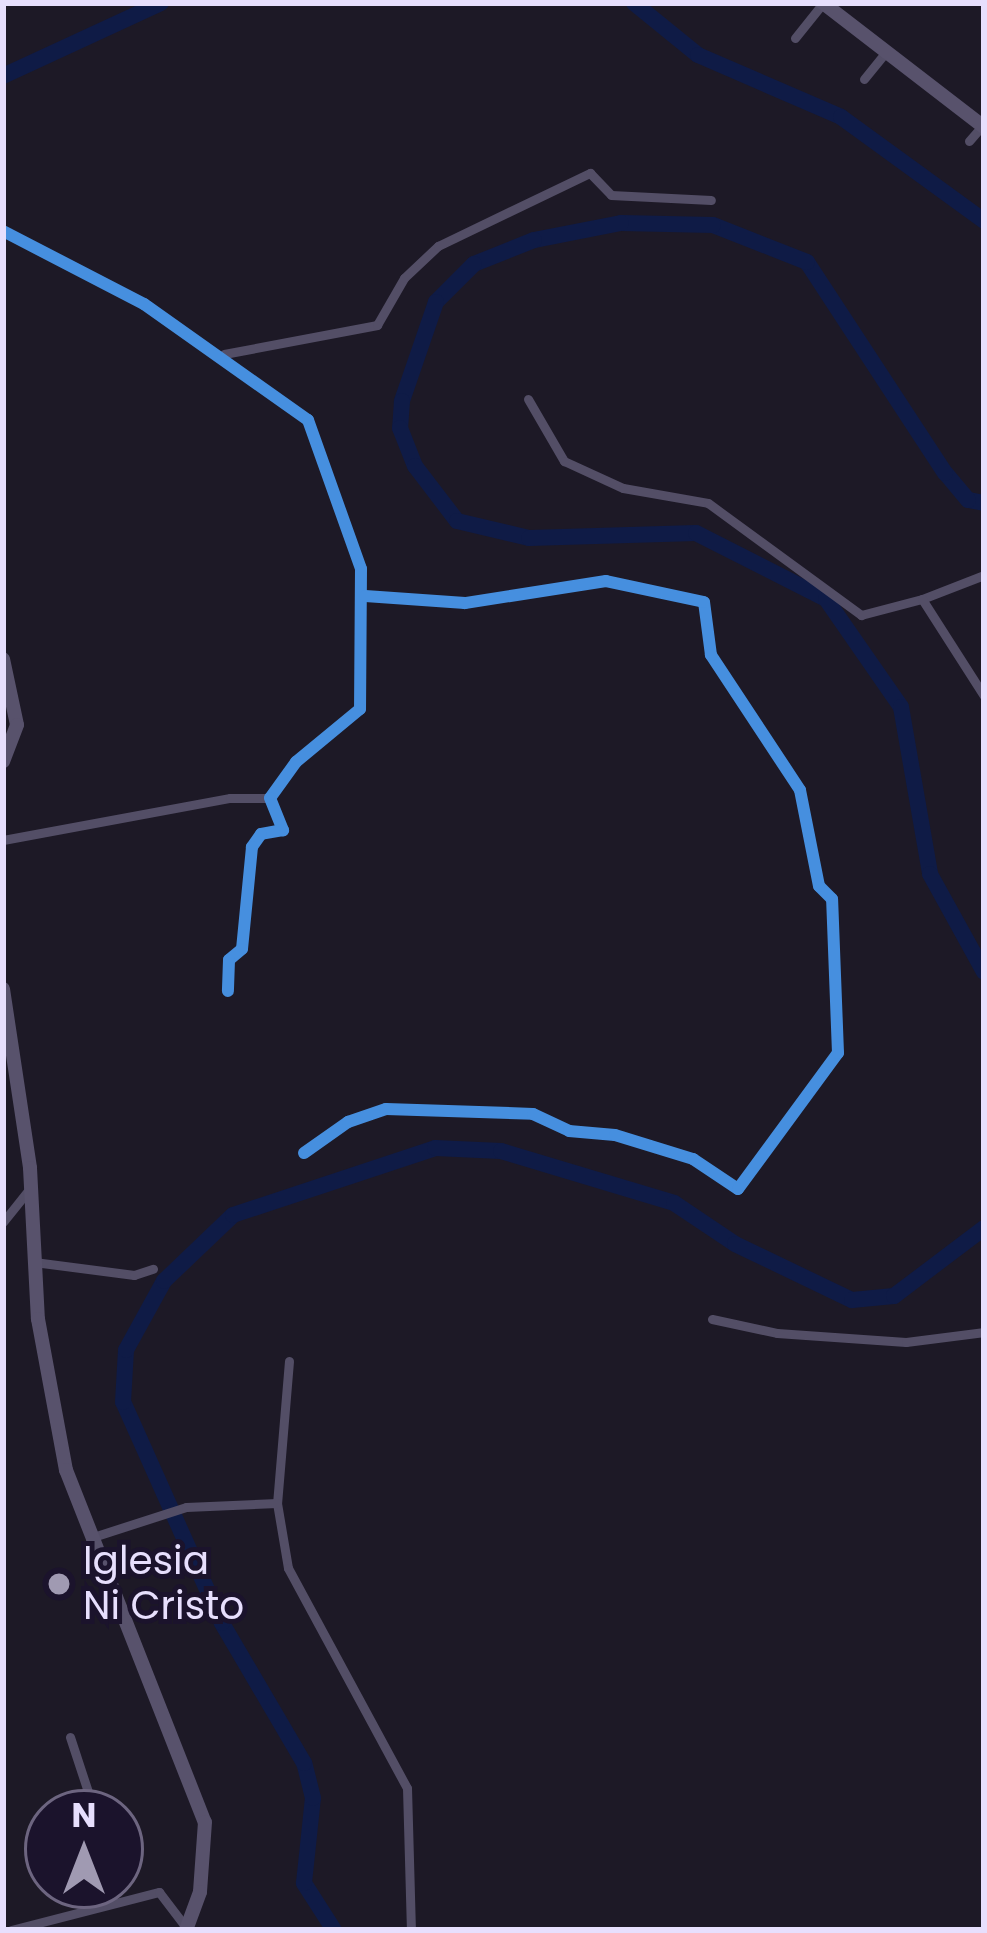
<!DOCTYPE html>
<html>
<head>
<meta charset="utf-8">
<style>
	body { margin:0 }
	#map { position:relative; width:987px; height:1933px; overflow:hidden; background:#1d1926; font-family:Poppins,sans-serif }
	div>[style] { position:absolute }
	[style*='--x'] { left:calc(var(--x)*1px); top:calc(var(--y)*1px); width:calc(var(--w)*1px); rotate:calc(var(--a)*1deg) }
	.river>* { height:16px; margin:-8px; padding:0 8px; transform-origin:8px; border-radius:8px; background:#0f1b46 }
	.street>* { height:9px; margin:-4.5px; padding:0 4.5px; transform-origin:4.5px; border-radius:4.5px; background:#534e66 }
	.secondary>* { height:14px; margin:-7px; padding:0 7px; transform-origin:7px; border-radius:7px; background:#58526c }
	.cycleway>* { height:12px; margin:-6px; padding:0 6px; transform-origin:6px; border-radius:6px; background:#468fdf }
	.dots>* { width:33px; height:33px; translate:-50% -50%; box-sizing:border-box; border:6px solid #1b132c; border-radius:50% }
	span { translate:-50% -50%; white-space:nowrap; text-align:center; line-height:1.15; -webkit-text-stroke:10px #1b132c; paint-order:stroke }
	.poi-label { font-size:39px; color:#e7dffd }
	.left { translate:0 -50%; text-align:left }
	.frame { position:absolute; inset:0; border:6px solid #e7dffd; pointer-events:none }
	.north { position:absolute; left:24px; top:1789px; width:120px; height:120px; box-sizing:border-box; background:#1b132c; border:3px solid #6d6580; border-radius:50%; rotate:0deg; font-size:33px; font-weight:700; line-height:48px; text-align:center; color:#e7dffd }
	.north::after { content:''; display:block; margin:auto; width:42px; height:54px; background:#a09ab2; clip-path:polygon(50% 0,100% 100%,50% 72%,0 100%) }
</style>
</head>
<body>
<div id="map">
	<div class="river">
		<div style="--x:634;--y:3;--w:82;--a:39.1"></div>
		<div style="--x:698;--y:55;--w:156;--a:23.4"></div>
		<div style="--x:841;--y:117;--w:177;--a:36"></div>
		<div style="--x:3;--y:76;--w:174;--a:-24.8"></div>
		<div style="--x:984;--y:503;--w:16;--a:-169"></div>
		<div style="--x:968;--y:500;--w:35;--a:-130"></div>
		<div style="--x:945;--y:473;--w:252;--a:-123.2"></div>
		<div style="--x:807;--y:262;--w:101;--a:-158.5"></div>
		<div style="--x:713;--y:225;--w:92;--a:-178.8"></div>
		<div style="--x:621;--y:223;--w:89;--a:168.9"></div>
		<div style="--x:534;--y:240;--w:65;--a:158.2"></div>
		<div style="--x:474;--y:264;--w:54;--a:135"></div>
		<div style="--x:436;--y:302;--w:105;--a:109"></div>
		<div style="--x:402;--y:401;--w:27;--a:94"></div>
		<div style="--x:400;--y:428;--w:41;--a:68.5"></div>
		<div style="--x:415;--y:466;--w:69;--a:52.6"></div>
		<div style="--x:457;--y:521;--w:74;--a:13.3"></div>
		<div style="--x:529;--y:538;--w:167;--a:-1.7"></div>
		<div style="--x:696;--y:533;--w:146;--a:26.9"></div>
		<div style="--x:826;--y:599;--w:131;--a:55.2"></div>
		<div style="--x:901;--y:707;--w:169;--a:80.1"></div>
		<div style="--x:930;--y:874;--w:112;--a:61.1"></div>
		<div style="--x:334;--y:1930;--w:56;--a:-122.6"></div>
		<div style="--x:304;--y:1883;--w:85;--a:-84"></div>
		<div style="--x:313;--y:1798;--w:36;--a:-104"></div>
		<div style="--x:304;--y:1763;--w:162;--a:-120.4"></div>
		<div style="--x:222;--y:1623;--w:242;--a:-114.1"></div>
		<div style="--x:123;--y:1402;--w:52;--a:-86.7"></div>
		<div style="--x:126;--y:1350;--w:79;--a:-61.2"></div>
		<div style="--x:164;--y:1281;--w:95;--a:-43.7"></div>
		<div style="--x:233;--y:1215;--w:213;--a:-18.3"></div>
		<div style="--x:435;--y:1148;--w:66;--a:2.6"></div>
		<div style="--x:501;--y:1151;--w:181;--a:16.7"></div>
		<div style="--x:674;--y:1203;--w:73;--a:33.9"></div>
		<div style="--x:735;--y:1244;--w:130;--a:25.6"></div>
		<div style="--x:852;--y:1300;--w:42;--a:-5.4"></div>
		<div style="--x:894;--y:1296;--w:113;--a:-37.1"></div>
	</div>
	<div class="street">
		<div style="--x:795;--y:38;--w:45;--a:-51.3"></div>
		<div style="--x:864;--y:79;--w:33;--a:-51"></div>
		<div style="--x:969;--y:141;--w:20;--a:-49"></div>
		<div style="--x:3;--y:231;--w:159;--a:27.4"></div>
		<div style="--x:144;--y:304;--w:201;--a:35.3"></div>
		<div style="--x:308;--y:420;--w:158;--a:70.4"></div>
		<div style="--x:361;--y:569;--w:140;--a:90.4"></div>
		<div style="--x:360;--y:709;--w:83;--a:140.4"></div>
		<div style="--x:296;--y:762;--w:44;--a:125.8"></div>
		<div style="--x:270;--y:798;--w:35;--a:68"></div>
		<div style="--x:283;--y:830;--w:22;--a:170"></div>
		<div style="--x:261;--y:834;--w:16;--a:125"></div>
		<div style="--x:252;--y:847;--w:102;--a:95.6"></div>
		<div style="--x:242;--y:949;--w:17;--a:140"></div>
		<div style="--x:229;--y:960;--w:31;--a:92"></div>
		<div style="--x:224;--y:354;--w:156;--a:-10.7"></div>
		<div style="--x:377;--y:325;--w:54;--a:-60.1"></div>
		<div style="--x:404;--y:278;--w:47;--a:-43.3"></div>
		<div style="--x:438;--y:246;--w:169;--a:-25.7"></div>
		<div style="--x:590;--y:173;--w:30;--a:46"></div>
		<div style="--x:611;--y:195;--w:100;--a:2.9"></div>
		<div style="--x:528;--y:399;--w:72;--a:59.9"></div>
		<div style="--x:564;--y:461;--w:65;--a:24.6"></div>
		<div style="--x:623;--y:488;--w:86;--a:10"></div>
		<div style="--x:708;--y:503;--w:190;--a:36.2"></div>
		<div style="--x:861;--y:615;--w:63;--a:-14.7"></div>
		<div style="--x:984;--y:575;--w:66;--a:158.8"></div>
		<div style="--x:922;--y:599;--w:115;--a:57.4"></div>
		<div style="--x:3;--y:840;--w:231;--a:-10.5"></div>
		<div style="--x:230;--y:798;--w:40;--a:0"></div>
		<div style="--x:304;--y:1153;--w:54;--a:-35.2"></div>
		<div style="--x:348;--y:1122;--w:40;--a:-18.9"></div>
		<div style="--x:386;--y:1109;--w:147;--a:1.9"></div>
		<div style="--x:533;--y:1114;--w:40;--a:25"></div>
		<div style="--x:569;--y:1131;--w:46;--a:5"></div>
		<div style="--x:615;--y:1135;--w:82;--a:17.1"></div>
		<div style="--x:693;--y:1159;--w:54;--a:33.7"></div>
		<div style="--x:738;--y:1189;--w:169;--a:-53.7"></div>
		<div style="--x:838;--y:1053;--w:154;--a:-92.2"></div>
		<div style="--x:832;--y:899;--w:18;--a:-135"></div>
		<div style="--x:819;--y:886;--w:98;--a:-101.2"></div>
		<div style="--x:800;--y:790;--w:162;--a:-123.4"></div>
		<div style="--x:711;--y:655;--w:53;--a:-97.5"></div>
		<div style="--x:704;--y:602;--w:100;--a:-167.9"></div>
		<div style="--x:606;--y:581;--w:143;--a:171.1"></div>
		<div style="--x:465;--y:603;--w:100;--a:-176"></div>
		<div style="--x:3;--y:1222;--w:45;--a:-51.3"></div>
		<div style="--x:34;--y:1262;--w:101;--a:7.4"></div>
		<div style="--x:134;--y:1275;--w:20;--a:-18"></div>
		<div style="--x:712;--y:1319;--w:66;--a:12.2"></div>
		<div style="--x:777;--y:1333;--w:129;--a:4"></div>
		<div style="--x:906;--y:1342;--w:79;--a:-7.3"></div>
		<div style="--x:289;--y:1361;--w:143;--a:94.8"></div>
		<div style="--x:277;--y:1503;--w:66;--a:80.4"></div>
		<div style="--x:288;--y:1568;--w:250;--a:61.6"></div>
		<div style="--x:407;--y:1788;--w:142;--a:88.4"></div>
		<div style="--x:90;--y:1538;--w:101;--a:-17.9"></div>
		<div style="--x:186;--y:1507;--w:91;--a:-2.5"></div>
		<div style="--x:70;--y:1737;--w:80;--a:71.8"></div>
		<div style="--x:11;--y:1930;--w:153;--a:-14.4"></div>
		<div style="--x:159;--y:1892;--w:43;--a:52.6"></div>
	</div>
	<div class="secondary">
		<div style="--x:823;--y:3;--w:203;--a:37.6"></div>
		<div style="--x:3;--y:659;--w:67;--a:78"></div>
		<div style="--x:17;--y:725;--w:39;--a:111"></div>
		<div style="--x:3;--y:989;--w:181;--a:81.4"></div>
		<div style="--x:30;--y:1168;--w:151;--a:87"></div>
		<div style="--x:38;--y:1319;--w:154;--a:79.5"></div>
		<div style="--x:66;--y:1470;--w:378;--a:68.5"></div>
		<div style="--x:205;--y:1822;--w:70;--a:94.1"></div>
		<div style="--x:200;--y:1892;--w:40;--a:110.2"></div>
	</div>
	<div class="cycleway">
		<div style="--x:3;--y:231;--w:159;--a:27.4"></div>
		<div style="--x:144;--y:304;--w:201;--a:35.3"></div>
		<div style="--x:308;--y:420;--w:158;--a:70.4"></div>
		<div style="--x:361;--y:569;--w:140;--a:90.4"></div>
		<div style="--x:360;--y:709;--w:83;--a:140.4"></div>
		<div style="--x:296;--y:762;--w:44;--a:125.8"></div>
		<div style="--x:270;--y:798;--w:35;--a:68"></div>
		<div style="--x:283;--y:830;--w:22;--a:170"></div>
		<div style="--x:261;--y:834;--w:16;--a:125"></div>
		<div style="--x:252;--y:847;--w:102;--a:95.6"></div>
		<div style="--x:242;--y:949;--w:17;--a:140"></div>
		<div style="--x:229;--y:960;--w:31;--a:92"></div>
		<div style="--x:304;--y:1153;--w:54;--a:-35.2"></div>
		<div style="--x:348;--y:1122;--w:40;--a:-18.9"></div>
		<div style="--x:386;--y:1109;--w:147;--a:1.9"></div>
		<div style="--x:533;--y:1114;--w:40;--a:25"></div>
		<div style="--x:569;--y:1131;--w:46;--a:5"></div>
		<div style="--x:615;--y:1135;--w:82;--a:17.1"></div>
		<div style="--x:693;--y:1159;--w:54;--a:33.7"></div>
		<div style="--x:738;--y:1189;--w:169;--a:-53.7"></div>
		<div style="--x:838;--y:1053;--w:154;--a:-92.2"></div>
		<div style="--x:832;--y:899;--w:18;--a:-135"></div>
		<div style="--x:819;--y:886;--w:98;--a:-101.2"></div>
		<div style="--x:800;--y:790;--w:162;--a:-123.4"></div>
		<div style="--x:711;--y:655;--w:53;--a:-97.5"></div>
		<div style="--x:704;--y:602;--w:100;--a:-167.9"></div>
		<div style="--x:606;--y:581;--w:143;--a:171.1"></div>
		<div style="--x:465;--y:603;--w:100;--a:-176"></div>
	</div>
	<div class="dots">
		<div style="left:59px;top:1584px;background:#a09ab2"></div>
	</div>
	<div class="poi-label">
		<span class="left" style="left:83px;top:1584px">Iglesia<br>Ni Cristo</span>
	</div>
	<div class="frame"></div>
	<div class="north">N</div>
</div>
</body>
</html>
